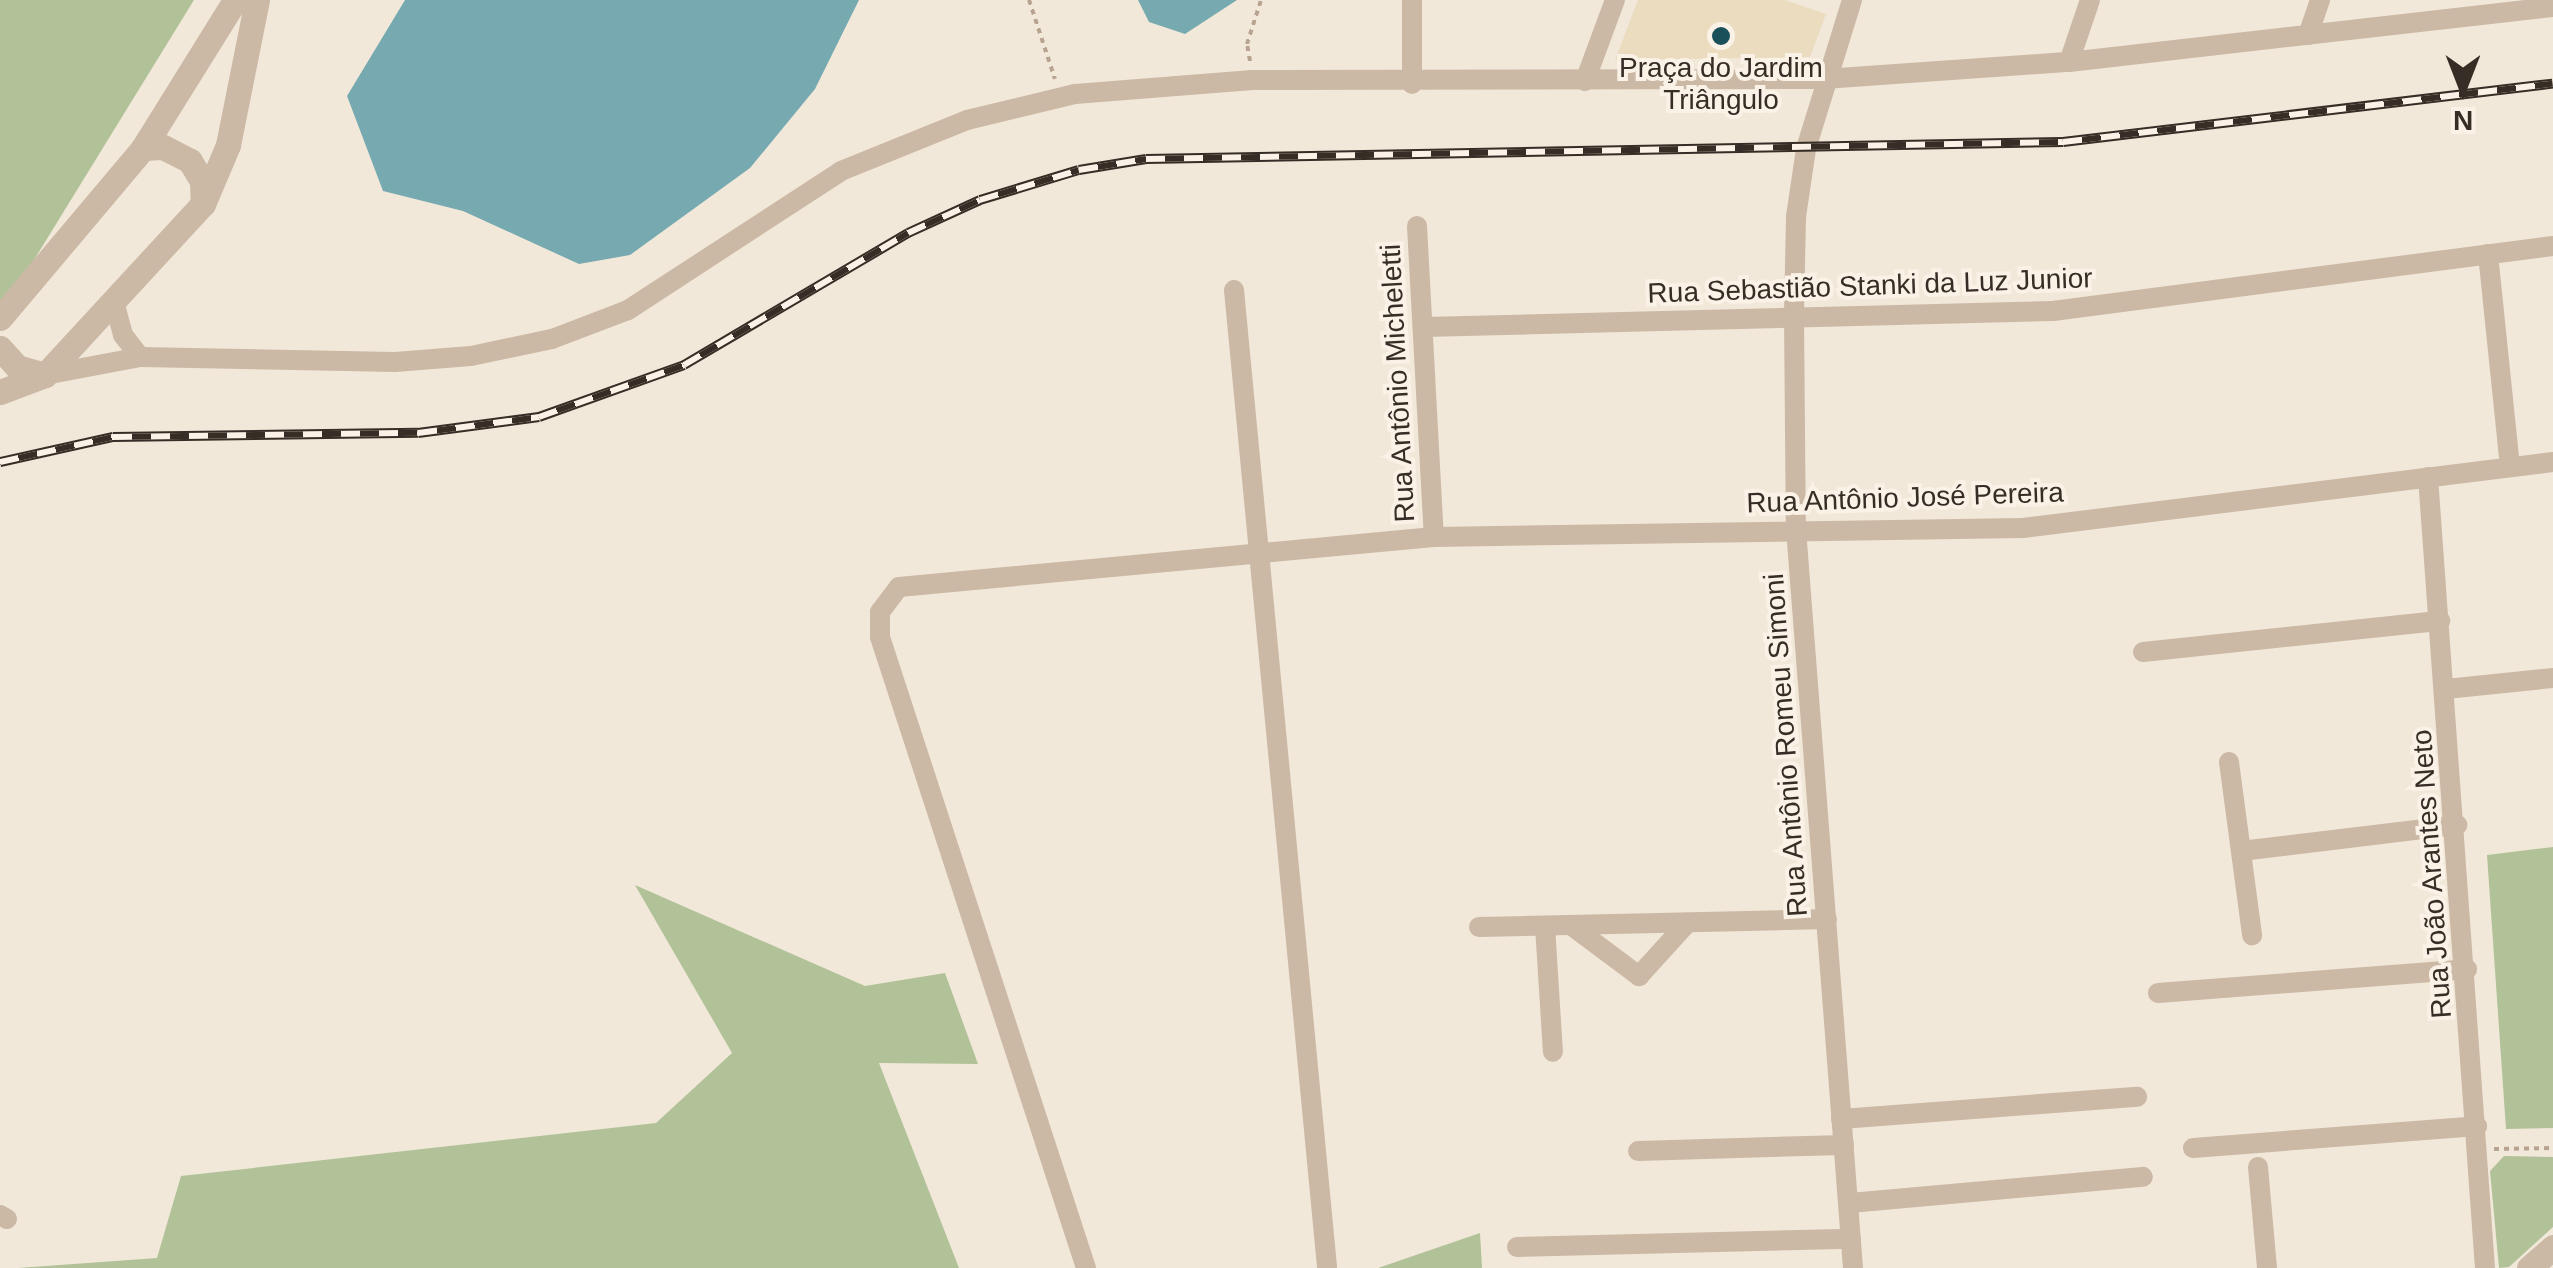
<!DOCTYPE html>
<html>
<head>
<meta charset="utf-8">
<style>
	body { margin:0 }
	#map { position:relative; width:2553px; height:1268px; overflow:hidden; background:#f2e8d9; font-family:Arial,sans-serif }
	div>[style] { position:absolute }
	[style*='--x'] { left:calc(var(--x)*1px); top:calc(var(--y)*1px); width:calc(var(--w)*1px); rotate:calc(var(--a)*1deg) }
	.green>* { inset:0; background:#b1c299 }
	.plaza>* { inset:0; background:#ebdbbf }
	.water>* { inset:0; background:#77aab0 }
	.path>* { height:4px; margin-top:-2px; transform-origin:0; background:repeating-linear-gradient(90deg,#b7a38f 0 5px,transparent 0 10px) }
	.minor>* { height:20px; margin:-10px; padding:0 10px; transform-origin:10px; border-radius:10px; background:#cbb9a5 }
	.tertiary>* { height:25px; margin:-12.5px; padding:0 12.5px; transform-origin:12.5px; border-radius:12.5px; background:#cbb9a5 }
	.rail>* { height:10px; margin-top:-5px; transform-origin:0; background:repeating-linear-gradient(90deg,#faf2e6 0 19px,#362d26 0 38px); box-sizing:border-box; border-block:2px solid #362d26 }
	.dots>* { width:28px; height:28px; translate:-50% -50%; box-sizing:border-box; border:5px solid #faf2e6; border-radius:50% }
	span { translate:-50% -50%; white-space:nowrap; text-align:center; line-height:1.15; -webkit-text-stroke:8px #faf2e6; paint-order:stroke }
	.poi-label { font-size:28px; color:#362d26 }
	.street-label { font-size:28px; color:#362d26 }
	.north { position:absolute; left:2413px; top:40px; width:100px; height:100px; -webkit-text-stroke:8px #faf2e6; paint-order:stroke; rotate:180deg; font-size:28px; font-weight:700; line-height:40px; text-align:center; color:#362d26 }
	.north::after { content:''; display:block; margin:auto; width:35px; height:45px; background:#362d26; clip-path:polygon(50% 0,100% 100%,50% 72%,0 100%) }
</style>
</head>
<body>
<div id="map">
	<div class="green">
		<div style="clip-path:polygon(0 0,194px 0,13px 294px,0 306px)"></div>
		<div style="clip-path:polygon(2553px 847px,2553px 1128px,2506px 1129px,2487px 855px)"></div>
		<div style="clip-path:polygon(635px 885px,865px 986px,945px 973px,978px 1064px,879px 1063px,959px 1268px,18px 1268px,157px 1258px,181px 1176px,656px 1123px,732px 1053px)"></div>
		<div style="clip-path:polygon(2504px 1156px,2553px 1157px,2553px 1227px,2509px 1267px,2499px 1268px,2490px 1171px)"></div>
		<div style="clip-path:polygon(1480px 1233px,1482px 1268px,1378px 1268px)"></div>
	</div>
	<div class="plaza">
		<div style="clip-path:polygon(1638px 0,1785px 0,1826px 14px,1810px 57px,1615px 60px)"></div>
	</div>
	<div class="water">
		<div style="clip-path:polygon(405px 0,859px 0,815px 89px,750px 168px,630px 255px,579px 264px,463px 211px,383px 191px,347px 96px)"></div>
		<div style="clip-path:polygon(1138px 0,1237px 0,1185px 34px,1149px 22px)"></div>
	</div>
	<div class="path">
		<div style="--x:1029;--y:0;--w:83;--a:71.8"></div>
		<div style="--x:1250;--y:61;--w:17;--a:-100"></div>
		<div style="--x:1247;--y:44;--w:46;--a:-72.3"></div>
		<div style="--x:2494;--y:1149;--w:59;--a:-1"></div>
	</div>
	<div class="minor">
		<div style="--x:1412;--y:0;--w:84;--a:90"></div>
		<div style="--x:1852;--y:0;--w:156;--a:107.2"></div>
		<div style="--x:1806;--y:149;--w:69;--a:98.4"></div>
		<div style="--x:1796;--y:217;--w:99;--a:91.2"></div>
		<div style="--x:1794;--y:316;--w:213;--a:89.5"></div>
		<div style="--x:1796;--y:529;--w:741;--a:85.59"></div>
		<div style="--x:2308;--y:35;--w:37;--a:-71"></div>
		<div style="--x:2069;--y:62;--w:65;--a:-71.3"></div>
		<div style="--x:1585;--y:81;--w:86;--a:-69.7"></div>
		<div style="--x:1417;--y:226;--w:311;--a:86.9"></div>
		<div style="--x:2488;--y:254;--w:214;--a:84.1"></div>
		<div style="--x:1234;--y:290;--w:981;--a:84.56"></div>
		<div style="--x:115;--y:305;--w:31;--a:75"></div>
		<div style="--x:123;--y:335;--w:28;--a:52"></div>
		<div style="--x:1424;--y:327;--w:629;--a:-1.46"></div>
		<div style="--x:2053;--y:311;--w:504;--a:-7.41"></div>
		<div style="--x:45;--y:375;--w:97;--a:-10.7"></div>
		<div style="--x:140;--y:357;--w:255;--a:1.1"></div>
		<div style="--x:395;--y:362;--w:76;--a:-4.5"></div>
		<div style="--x:471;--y:356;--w:83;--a:-11.9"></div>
		<div style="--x:552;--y:339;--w:81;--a:-20.9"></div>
		<div style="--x:628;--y:310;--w:254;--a:-33.1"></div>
		<div style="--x:841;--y:171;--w:136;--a:-22"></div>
		<div style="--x:967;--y:120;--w:111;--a:-13.5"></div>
		<div style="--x:1075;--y:94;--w:178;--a:-4.5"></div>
		<div style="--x:1252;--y:80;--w:572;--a:-0.1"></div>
		<div style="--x:1824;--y:79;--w:246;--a:-4"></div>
		<div style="--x:2069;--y:62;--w:487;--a:-6.5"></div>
		<div style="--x:2428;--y:477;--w:793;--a:85.88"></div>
		<div style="--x:2143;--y:652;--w:299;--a:-6"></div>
		<div style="--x:2446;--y:689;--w:108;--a:-5.9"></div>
		<div style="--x:2229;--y:762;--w:175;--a:82.4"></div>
		<div style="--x:2241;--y:851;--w:218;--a:-6.9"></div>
		<div style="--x:1545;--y:926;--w:126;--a:86.4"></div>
		<div style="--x:1572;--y:926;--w:84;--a:36.7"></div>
		<div style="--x:1639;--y:976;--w:72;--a:-47.8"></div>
		<div style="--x:1479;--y:927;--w:348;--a:-1.3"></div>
		<div style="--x:2158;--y:993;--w:310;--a:-4.4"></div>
		<div style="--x:1841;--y:1119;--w:297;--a:-4.3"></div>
		<div style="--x:2193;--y:1148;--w:285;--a:-4.4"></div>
		<div style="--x:1638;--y:1151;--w:206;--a:-1.7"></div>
		<div style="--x:2258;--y:1167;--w:101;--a:84.9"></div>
		<div style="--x:1850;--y:1203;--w:294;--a:-5.1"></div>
		<div style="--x:0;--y:1215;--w:8;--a:30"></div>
		<div style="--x:1517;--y:1247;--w:334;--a:-1.4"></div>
		<div style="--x:1086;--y:1268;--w:664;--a:-108.08"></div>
		<div style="--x:880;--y:637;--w:25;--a:-90"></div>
		<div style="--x:880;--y:612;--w:31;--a:-53"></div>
		<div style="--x:899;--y:587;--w:537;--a:-5.34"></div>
		<div style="--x:1434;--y:537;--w:589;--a:-0.88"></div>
		<div style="--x:2023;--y:528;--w:534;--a:-7.1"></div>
	</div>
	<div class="tertiary">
		<div style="--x:143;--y:148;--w:20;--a:-3"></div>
		<div style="--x:163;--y:147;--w:30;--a:27"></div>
		<div style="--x:190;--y:161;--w:23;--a:59"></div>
		<div style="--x:202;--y:181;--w:23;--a:88"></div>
		<div style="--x:0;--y:318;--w:222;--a:-49.9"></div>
		<div style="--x:143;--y:148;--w:174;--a:-58.1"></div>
		<div style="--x:0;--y:348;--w:25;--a:48"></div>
		<div style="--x:17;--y:367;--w:29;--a:16"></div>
		<div style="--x:0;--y:392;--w:48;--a:-20.7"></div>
		<div style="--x:45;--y:375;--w:233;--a:-47.3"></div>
		<div style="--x:203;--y:204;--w:64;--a:-67"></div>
		<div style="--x:228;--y:145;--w:148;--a:-78.7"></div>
		<div style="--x:2529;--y:1268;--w:32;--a:-41"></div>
	</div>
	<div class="rail">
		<div style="--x:0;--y:462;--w:116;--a:-12.5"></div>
		<div style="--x:113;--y:437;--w:305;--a:-0.8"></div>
		<div style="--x:418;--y:433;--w:122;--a:-7.5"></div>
		<div style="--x:539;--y:417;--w:154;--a:-19.7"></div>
		<div style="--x:684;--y:365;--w:260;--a:-30.5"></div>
		<div style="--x:908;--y:233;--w:79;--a:-24.6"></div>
		<div style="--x:980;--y:200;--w:103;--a:-16.9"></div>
		<div style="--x:1079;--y:170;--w:68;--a:-9.3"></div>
		<div style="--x:1146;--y:159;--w:917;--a:-1.06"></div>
		<div style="--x:2063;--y:142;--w:493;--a:-6.8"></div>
	</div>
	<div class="dots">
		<div style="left:1721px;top:36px;background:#1a5059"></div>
	</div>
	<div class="poi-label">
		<span style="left:1721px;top:84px">Praça do Jardim<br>Triângulo</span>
	</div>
	<div class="street-label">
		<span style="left:1870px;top:286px;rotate:-2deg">Rua Sebastião Stanki da Luz Junior</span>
		<span style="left:1398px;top:383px;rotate:-93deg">Rua Antônio Micheletti</span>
		<span style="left:1905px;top:498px;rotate:-2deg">Rua Antônio José Pereira</span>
		<span style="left:1786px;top:745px;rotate:-94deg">Rua Antônio Romeu Simoni</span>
		<span style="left:2432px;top:874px;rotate:-94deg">Rua João Arantes Neto</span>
	</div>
	<div class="north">N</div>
</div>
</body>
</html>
